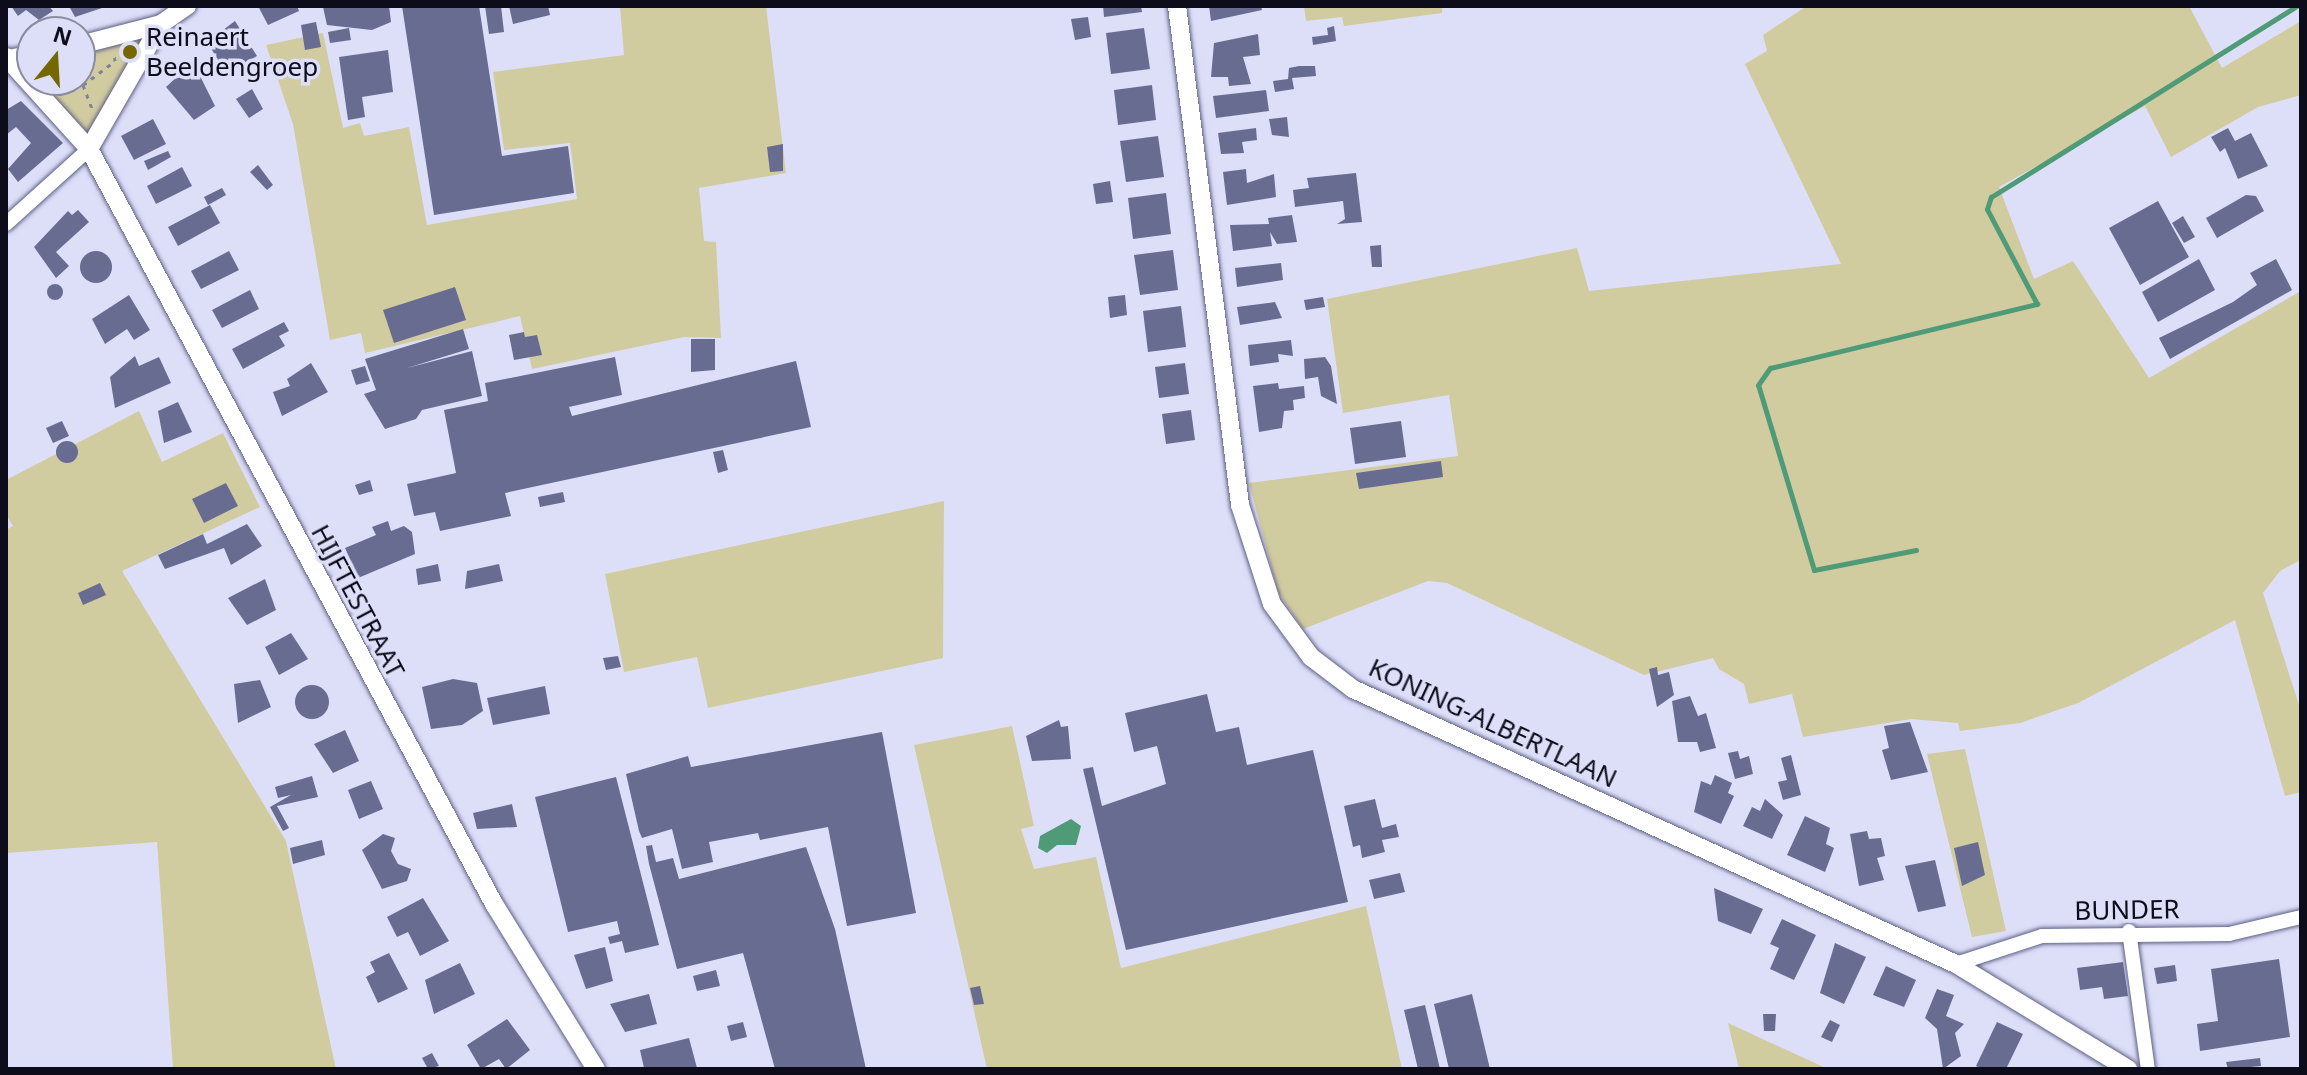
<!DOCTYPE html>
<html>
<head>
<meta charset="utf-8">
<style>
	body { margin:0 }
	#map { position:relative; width:2307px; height:1075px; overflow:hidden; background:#dddff9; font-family:"Noto Sans",sans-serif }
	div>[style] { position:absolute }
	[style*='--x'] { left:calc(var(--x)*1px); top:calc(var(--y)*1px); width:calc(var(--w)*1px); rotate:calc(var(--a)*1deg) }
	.green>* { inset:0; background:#d1cba0 }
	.water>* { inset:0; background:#509b77 }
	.stream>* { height:5px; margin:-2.5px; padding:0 2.5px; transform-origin:2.5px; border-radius:2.5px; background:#509b77 }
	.building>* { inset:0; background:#696c91 }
	.round { border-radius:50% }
	.path>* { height:3px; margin-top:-1.5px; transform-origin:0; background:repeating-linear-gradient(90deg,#828398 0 4px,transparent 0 10px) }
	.roads { filter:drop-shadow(0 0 2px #5c5f84) drop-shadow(0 0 2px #5c5f84) }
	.minor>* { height:14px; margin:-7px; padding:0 7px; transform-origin:7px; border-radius:7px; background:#fff }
	.tertiary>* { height:18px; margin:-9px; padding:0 9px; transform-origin:9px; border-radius:9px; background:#fff }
	.dots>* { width:22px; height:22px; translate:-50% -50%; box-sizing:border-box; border:4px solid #dddff9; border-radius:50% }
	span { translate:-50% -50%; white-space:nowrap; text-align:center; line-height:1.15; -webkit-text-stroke:7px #dddff9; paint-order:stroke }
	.poi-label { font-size:26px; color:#0c0c1a }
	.left { translate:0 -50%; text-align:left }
	.street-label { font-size:26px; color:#0c0c1a }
	.frame { position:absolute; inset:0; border:8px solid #0c0c1a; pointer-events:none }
	.north { position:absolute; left:16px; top:16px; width:80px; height:80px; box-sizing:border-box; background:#dddff9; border:2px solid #898ba0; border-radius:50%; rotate:18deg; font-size:22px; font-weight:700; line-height:32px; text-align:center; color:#0c0c1a }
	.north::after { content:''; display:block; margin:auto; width:28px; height:36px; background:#756800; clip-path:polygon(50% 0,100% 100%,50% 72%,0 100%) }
</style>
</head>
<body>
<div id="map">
	<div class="green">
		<div style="clip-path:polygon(620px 6px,766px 6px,786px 173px,699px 188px,704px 241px,716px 242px,721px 338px,684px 337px,532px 369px,520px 316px,365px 353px,361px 333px,330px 340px,293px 124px,266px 45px,323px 33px,343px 128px,360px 123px,364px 136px,409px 127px,427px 225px,577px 199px,570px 143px,504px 150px,493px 72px,624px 55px)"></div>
		<div style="clip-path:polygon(1304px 6px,1442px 6px,1442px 13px,1344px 26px,1342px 17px,1306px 21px)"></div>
		<div style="clip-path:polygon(1807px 6px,2189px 6px,2222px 68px,2301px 21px,2301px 95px,2258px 107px,2171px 157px,2145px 106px,1999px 187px,2034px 279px,2073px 261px,2149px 378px,2301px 291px,2301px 560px,2280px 571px,2263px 593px,2301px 711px,2301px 792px,2285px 796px,2235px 620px,2078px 703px,2020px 723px,1960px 731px,1958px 723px,1911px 719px,1803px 737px,1792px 694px,1749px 704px,1744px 684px,1719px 669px,1713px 658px,1644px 675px,1447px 583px,1428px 581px,1303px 629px,1278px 592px,1249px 483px,1458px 456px,1449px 395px,1343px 413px,1327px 299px,1577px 248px,1589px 291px,1841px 264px,1745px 64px,1767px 51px,1763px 35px)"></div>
		<div style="clip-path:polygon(161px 24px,89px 149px,9px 59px,32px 54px,32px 80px,80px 80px,80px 45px)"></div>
		<div style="clip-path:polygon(139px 411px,162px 462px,223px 433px,260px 507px,122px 571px,286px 841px,336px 1069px,173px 1069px,157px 842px,6px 853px,6px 530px,13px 526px,6px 514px,6px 480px)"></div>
		<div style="clip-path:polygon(944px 501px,943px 658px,708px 708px,697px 657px,624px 672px,605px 574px)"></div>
		<div style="clip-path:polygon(1012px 726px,1034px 826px,1021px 829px,1034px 869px,1096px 857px,1121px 968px,1366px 906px,1402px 1069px,987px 1069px,914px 745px)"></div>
		<div style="clip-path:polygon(1965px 749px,2006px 931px,1972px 937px,1927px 754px)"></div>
		<div style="clip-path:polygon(1728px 1023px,1828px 1069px,1739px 1069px)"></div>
	</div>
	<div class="water">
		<div style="clip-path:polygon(1071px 819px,1081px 826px,1076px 845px,1057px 845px,1047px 853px,1038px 848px,1040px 836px)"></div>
	</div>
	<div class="stream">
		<div style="--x:1916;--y:550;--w:104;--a:168.9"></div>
		<div style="--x:1814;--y:570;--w:193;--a:-106.8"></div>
		<div style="--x:1758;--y:385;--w:21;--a:-55"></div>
		<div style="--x:1770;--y:368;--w:275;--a:-13.5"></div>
		<div style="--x:2037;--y:304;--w:107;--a:-117.8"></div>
		<div style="--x:1987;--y:209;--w:13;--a:-72"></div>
		<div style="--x:1991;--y:197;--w:361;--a:-32"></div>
	</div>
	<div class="building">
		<div style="clip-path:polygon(11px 6px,49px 6px,53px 11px,39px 20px,26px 10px,18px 16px)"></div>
		<div style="clip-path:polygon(69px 6px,108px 6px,75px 17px)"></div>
		<div style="clip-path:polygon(258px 6px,297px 6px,299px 11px,268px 25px)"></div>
		<div style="clip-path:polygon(331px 6px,389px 6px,391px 22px,372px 30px,327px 25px,323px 7px)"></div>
		<div style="clip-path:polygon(402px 6px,479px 6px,502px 156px,568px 146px,574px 193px,434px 215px)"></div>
		<div style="clip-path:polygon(485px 6px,501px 6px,504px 32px,489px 34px)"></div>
		<div style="clip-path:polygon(509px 6px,548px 6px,550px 15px,513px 24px)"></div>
		<div style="clip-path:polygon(1103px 6px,1141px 6px,1142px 12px,1104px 17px)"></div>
		<div style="clip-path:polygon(1209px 6px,1261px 6px,1262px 10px,1211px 21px)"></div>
		<div style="clip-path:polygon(1088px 17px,1091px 37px,1075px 40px,1071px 19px)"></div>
		<div style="clip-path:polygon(235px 21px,257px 56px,227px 74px,207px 42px)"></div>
		<div style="clip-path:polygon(316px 22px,321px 47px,305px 50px,301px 25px)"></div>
		<div style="clip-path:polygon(1334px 26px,1336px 41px,1313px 45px,1312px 37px,1328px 35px,1327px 28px)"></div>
		<div style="clip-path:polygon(349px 28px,351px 40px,330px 43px,328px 32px)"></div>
		<div style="clip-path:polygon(1144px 28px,1150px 69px,1111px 74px,1106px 33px)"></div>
		<div style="clip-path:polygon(1258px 34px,1260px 55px,1243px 57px,1251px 84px,1229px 86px,1228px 77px,1211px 77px,1214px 43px)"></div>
		<div style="clip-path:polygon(388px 50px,393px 92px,362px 97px,365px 117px,348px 120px,339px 57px)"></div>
		<div style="clip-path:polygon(193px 62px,215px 106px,194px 120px,166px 87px)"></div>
		<div style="clip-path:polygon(1299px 66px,1315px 66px,1316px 76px,1292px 78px,1294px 89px,1275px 92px,1273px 81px,1288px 79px,1289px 68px)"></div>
		<div style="clip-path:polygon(1152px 85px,1156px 120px,1118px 125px,1114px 90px)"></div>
		<div style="clip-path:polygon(252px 89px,263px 109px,249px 118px,236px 99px)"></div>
		<div style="clip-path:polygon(1266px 90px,1269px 111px,1216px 118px,1213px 96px)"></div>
		<div style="clip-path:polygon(21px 101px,63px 143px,18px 182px,8px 169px,31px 143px,16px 127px,6px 135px,6px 110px)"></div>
		<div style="clip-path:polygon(1287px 117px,1289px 137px,1272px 135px,1269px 119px)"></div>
		<div style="clip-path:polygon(153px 119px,166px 144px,134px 160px,121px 136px)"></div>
		<div style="clip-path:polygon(1256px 128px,1257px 140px,1242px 142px,1244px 153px,1221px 154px,1218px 133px)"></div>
		<div style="clip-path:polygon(2228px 128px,2235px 141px,2251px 133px,2268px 166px,2238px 179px,2225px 148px,2220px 152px,2211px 137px)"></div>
		<div style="clip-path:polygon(1158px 136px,1164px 177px,1126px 182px,1120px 141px)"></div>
		<div style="clip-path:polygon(783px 144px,783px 171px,770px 172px,767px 147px)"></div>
		<div style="clip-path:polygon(168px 151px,171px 157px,148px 170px,144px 161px)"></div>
		<div style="clip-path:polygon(258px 165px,273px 185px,267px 190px,250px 172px)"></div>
		<div style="clip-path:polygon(182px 167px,192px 186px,156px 204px,147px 186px)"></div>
		<div style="clip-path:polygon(1246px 169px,1247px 183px,1274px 174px,1276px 197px,1227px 205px,1223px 172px)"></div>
		<div style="clip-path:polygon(1356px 173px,1362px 222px,1337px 224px,1345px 219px,1343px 201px,1295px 207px,1293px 190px,1309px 188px,1307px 178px)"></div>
		<div style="clip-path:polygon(1110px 181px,1113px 202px,1096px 204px,1093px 184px)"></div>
		<div style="clip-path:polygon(222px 188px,226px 195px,208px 205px,204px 197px)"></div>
		<div style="clip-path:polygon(1166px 193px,1171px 234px,1133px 239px,1128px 198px)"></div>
		<div style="clip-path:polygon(2246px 195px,2256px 196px,2264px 211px,2217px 238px,2206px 218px)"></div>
		<div style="clip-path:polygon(2158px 201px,2189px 257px,2140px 285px,2109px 228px)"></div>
		<div style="clip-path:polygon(210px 205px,220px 223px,178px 246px,168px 227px)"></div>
		<div style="clip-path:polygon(78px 210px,89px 222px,56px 252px,69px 266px,56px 278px,34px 247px,68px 211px,72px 215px)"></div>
		<div style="clip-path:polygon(1292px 215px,1297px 242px,1277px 244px,1270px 232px,1272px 246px,1233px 251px,1230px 225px,1269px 224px,1268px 218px)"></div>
		<div style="clip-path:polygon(2183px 216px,2195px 237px,2184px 243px,2172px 223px)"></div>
		<div style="clip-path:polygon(1381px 245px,1382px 267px,1372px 267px,1370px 246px)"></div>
		<div style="clip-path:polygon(1173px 250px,1178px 290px,1140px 295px,1134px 255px)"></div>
		<div style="clip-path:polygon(229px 251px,239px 270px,201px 289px,191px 271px)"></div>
		<div class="round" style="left:80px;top:251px;width:32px;height:32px"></div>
		<div style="clip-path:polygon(2199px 259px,2215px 290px,2158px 322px,2142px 292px)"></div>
		<div style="clip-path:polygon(2276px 259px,2292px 290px,2170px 359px,2159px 338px,2233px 302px,2257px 285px,2250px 273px)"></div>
		<div style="clip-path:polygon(1281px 263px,1283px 280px,1237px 287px,1235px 268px)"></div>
		<div class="round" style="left:47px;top:284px;width:16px;height:16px"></div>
		<div style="clip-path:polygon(455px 287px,466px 320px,394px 343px,383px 310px)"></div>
		<div style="clip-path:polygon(250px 290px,259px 309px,222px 328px,212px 310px)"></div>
		<div style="clip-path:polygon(129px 295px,150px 330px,134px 340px,127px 329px,105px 344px,92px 319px)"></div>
		<div style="clip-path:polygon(1125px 295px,1127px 315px,1110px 318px,1108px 297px)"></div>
		<div style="clip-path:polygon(1323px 297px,1325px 307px,1306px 310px,1304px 300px)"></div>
		<div style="clip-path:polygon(1275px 302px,1282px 318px,1240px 325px,1237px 307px)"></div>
		<div style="clip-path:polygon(1181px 306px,1186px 347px,1148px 352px,1143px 311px)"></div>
		<div style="clip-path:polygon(284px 322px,289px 331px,279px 336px,285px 346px,243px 369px,232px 349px)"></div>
		<div style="clip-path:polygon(463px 329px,469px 349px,407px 368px,472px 351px,482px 396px,422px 410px,416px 419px,385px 429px,364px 394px,376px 390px,365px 359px)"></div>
		<div style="clip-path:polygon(524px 332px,525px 337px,537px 335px,542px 355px,514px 360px,509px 335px)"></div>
		<div style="clip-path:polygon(691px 339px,715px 339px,715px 370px,691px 372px)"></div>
		<div style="clip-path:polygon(1291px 340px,1293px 356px,1278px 354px,1279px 362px,1250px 366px,1248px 345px)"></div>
		<div style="clip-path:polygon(135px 356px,139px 366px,159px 357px,171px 383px,115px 408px,110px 377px)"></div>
		<div style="clip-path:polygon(615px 357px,622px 395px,569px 407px,572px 416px,796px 361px,811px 427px,505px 493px,511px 516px,440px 531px,435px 512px,414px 516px,407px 484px,456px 473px,444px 410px,488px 401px,485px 383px)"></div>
		<div style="clip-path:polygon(1325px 357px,1331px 366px,1337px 404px,1321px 396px,1318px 377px,1305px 379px,1304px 359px)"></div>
		<div style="clip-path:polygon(311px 363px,328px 392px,282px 416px,273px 392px,290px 386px,287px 379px)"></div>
		<div style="clip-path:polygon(1185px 363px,1189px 394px,1159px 398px,1155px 367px)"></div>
		<div style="clip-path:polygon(365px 366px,370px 381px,356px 385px,351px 370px)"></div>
		<div style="clip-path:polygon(1278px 383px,1279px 389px,1304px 386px,1305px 398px,1293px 400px,1294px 410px,1284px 411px,1282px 428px,1259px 432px,1253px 386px)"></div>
		<div style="clip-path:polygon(178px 402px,192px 432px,164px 443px,158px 411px)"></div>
		<div style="clip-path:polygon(1191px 410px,1195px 440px,1166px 444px,1162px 414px)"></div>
		<div style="clip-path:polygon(62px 421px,69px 436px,53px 443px,46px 428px)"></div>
		<div style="clip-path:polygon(1401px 421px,1406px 457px,1355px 464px,1350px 428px)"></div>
		<div class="round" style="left:56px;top:441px;width:22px;height:22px"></div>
		<div style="clip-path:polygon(723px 450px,728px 470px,718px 473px,713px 452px)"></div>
		<div style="clip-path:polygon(1441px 461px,1443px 477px,1359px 489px,1356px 473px)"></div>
		<div style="clip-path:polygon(370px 480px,373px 491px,359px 495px,355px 485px)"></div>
		<div style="clip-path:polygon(226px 483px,238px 506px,204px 523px,192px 499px)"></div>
		<div style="clip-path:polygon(563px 492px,565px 502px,540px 507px,538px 497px)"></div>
		<div style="clip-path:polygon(388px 521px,391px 531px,404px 526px,412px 532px,415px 554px,358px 578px,345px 548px,376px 535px,372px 527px)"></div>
		<div style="clip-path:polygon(247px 524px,262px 546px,231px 565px,224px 548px,165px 569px,158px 555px,203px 534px,207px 544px)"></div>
		<div style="clip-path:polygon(438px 564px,441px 581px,418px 585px,416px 569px)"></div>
		<div style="clip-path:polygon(499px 564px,503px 581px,465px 589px,467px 571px)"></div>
		<div style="clip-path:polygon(265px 579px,276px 610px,247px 625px,228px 598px)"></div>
		<div style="clip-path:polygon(100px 583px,106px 595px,83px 605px,78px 593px)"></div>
		<div style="clip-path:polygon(291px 633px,308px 659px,279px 675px,265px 647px)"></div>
		<div style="clip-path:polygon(618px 656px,621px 667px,606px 670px,603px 658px)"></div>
		<div style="clip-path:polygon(1657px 667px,1658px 675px,1669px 672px,1674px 695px,1657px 707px,1649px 669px)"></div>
		<div style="clip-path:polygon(453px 679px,477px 683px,483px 711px,462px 725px,431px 729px,422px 687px)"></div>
		<div style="clip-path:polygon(260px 680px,271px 707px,238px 723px,234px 684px)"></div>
		<div class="round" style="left:295px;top:685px;width:34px;height:34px"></div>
		<div style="clip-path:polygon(545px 686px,550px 714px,493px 725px,487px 698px)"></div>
		<div style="clip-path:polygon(1207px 694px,1216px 732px,1239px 727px,1247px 765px,1313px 750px,1348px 902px,1126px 950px,1083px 769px,1093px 767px,1102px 806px,1166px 784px,1157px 746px,1134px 752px,1125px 713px)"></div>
		<div style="clip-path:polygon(1690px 696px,1698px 716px,1706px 713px,1716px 748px,1700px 752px,1697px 742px,1678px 742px,1672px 701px)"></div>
		<div style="clip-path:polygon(1059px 720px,1061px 727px,1068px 726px,1071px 759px,1032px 761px,1026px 736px)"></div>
		<div style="clip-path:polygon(1910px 722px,1928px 772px,1891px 780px,1882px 750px,1889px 748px,1884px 726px)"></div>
		<div style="clip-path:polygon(345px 730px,359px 761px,333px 773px,314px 744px)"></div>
		<div style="clip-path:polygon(882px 732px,916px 913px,847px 926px,828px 827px,760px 840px,758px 833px,709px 842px,713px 862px,682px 869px,672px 829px,642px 838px,639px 831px,626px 774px,688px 756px,691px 767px)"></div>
		<div style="clip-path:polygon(1738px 751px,1740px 759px,1749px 756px,1753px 774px,1735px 779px,1728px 753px)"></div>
		<div style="clip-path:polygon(1791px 755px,1801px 795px,1783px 800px,1778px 782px,1787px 780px,1781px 758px)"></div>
		<div style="clip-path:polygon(1715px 775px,1732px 783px,1728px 793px,1734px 796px,1721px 824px,1694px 812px,1701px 781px,1711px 785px)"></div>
		<div style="clip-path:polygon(312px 776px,318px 797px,277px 806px,289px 828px,283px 831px,270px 807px,291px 795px,278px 798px,275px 787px)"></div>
		<div style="clip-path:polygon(616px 777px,659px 945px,625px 953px,622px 941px,610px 944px,608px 937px,620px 934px,617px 921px,568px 932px,535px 797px)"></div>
		<div style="clip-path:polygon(371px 781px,383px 809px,359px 819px,348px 790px)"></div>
		<div style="clip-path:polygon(1375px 799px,1382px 828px,1396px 824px,1399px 837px,1382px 840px,1385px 852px,1362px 858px,1360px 845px,1353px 847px,1344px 806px)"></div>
		<div style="clip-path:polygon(1765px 799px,1783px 815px,1772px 839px,1743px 826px,1752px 807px,1760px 811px)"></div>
		<div style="clip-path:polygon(512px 804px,517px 827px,477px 829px,473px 813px)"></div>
		<div style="clip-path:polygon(1805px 816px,1830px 828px,1826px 844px,1834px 848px,1825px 872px,1787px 855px)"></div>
		<div style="clip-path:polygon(1867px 831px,1869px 839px,1881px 838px,1885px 856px,1877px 858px,1884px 880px,1859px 886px,1850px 834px)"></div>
		<div style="clip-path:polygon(383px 834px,395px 838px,391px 851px,398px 864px,411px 869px,407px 881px,382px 889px,362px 850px)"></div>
		<div style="clip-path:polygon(322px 840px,325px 855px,293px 864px,290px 848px)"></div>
		<div style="clip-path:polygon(1978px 842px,1985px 875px,1962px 886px,1954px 848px)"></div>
		<div style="clip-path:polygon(652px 845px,656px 862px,673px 858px,679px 879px,806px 847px,835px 929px,866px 1069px,775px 1069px,743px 953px,677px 969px,649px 864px,646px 846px)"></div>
		<div style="clip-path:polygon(1935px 860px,1946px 906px,1918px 912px,1905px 866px)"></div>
		<div style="clip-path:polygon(1400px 873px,1405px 892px,1374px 899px,1369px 880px)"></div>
		<div style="clip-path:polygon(1714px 888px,1763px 909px,1751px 934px,1718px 921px)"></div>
		<div style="clip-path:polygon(423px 898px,449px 941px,420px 956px,408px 932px,397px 937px,387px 917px)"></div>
		<div style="clip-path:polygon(1782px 919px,1816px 935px,1794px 980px,1770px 969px,1779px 948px,1770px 944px)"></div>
		<div style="clip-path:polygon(1835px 943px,1866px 957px,1844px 1004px,1820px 993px)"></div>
		<div style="clip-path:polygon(605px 947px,613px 981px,586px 989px,574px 955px)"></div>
		<div style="clip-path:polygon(389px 953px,408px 989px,378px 1003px,366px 977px,375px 972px,370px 962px)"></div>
		<div style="clip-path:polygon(2279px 959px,2290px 1037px,2200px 1051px,2197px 1024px,2218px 1021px,2211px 969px)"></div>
		<div style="clip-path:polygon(2123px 962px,2128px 996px,2104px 999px,2102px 987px,2080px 990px,2077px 968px)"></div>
		<div style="clip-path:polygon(460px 963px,475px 994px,434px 1014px,425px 980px)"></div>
		<div style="clip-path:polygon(2175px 965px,2177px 981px,2157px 984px,2154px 968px)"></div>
		<div style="clip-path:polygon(1886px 966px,1916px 980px,1904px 1007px,1873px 995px)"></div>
		<div style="clip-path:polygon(716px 970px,720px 986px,697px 991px,693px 976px)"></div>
		<div style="clip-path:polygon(980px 986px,984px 1004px,974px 1005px,970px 988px)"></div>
		<div style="clip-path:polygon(1937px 989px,1954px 995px,1946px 1016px,1964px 1024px,1955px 1033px,1961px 1056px,1943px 1069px,1937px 1029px,1925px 1018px)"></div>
		<div style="clip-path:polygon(649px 994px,657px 1024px,625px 1032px,610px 1004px)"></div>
		<div style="clip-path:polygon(1472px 994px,1490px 1069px,1449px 1069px,1434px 1004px)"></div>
		<div style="clip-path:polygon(1425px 1005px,1440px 1069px,1418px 1069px,1404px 1010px)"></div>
		<div style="clip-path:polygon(1763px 1014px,1776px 1014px,1775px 1031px,1764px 1031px)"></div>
		<div style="clip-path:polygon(507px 1019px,530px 1050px,506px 1069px,499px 1059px,481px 1069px,467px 1045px)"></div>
		<div style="clip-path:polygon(1830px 1020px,1840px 1025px,1832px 1042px,1821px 1037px)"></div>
		<div style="clip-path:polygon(743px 1022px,747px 1037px,731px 1041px,727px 1026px)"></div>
		<div style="clip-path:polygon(1997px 1022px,2023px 1034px,2006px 1069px,1982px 1069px,1976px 1066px)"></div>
		<div style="clip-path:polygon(689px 1038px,697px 1068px,644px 1068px,640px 1050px)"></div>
		<div style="clip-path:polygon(432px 1053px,439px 1066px,428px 1069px,422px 1058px)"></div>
		<div style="clip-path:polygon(2260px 1058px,2261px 1066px,2228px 1069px,2226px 1062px)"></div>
	</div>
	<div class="path">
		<div style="--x:73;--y:80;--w:11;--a:27"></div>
		<div style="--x:83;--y:85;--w:26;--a:69"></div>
		<div style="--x:83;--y:85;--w:40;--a:-37"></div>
		<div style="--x:115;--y:61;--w:8;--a:-97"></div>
	</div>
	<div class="roads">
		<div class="minor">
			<div style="--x:6;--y:224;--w:112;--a:-42.1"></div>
			<div style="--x:2129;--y:931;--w:139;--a:82.2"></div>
			<div style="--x:1956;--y:964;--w:90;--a:-18"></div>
			<div style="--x:2042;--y:936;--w:187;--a:-0.6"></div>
			<div style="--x:2229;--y:934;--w:74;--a:-13.3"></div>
		</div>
		<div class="tertiary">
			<div style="--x:1177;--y:6;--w:503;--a:82.8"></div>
			<div style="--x:1240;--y:505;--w:104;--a:72.1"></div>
			<div style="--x:1272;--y:604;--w:66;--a:53.7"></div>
			<div style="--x:1311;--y:657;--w:53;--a:37.3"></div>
			<div style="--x:1353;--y:689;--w:663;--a:24.52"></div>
			<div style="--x:1956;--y:964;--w:202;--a:31.4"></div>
			<div style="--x:80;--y:45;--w:84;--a:-14.5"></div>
			<div style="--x:161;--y:24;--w:32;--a:-35"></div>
			<div style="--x:6;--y:57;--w:124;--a:47.9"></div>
			<div style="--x:89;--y:149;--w:857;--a:61.79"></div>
			<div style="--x:494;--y:904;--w:194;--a:58.3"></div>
			<div style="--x:9;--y:59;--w:24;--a:-12"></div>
			<div style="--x:89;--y:149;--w:144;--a:-60.1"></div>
		</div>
	</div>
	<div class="dots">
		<div style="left:130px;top:52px;background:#756800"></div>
	</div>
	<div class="poi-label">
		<span class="left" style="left:146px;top:52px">Reinaert<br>Beeldengroep</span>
	</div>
	<div class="street-label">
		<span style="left:358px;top:601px;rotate:62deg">HIJFTESTRAAT</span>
		<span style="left:1493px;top:723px;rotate:25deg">KONING-ALBERTLAAN</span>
		<span style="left:2127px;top:910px;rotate:-1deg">BUNDER</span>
	</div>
	<div class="frame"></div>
	<div class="north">N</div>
</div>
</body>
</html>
